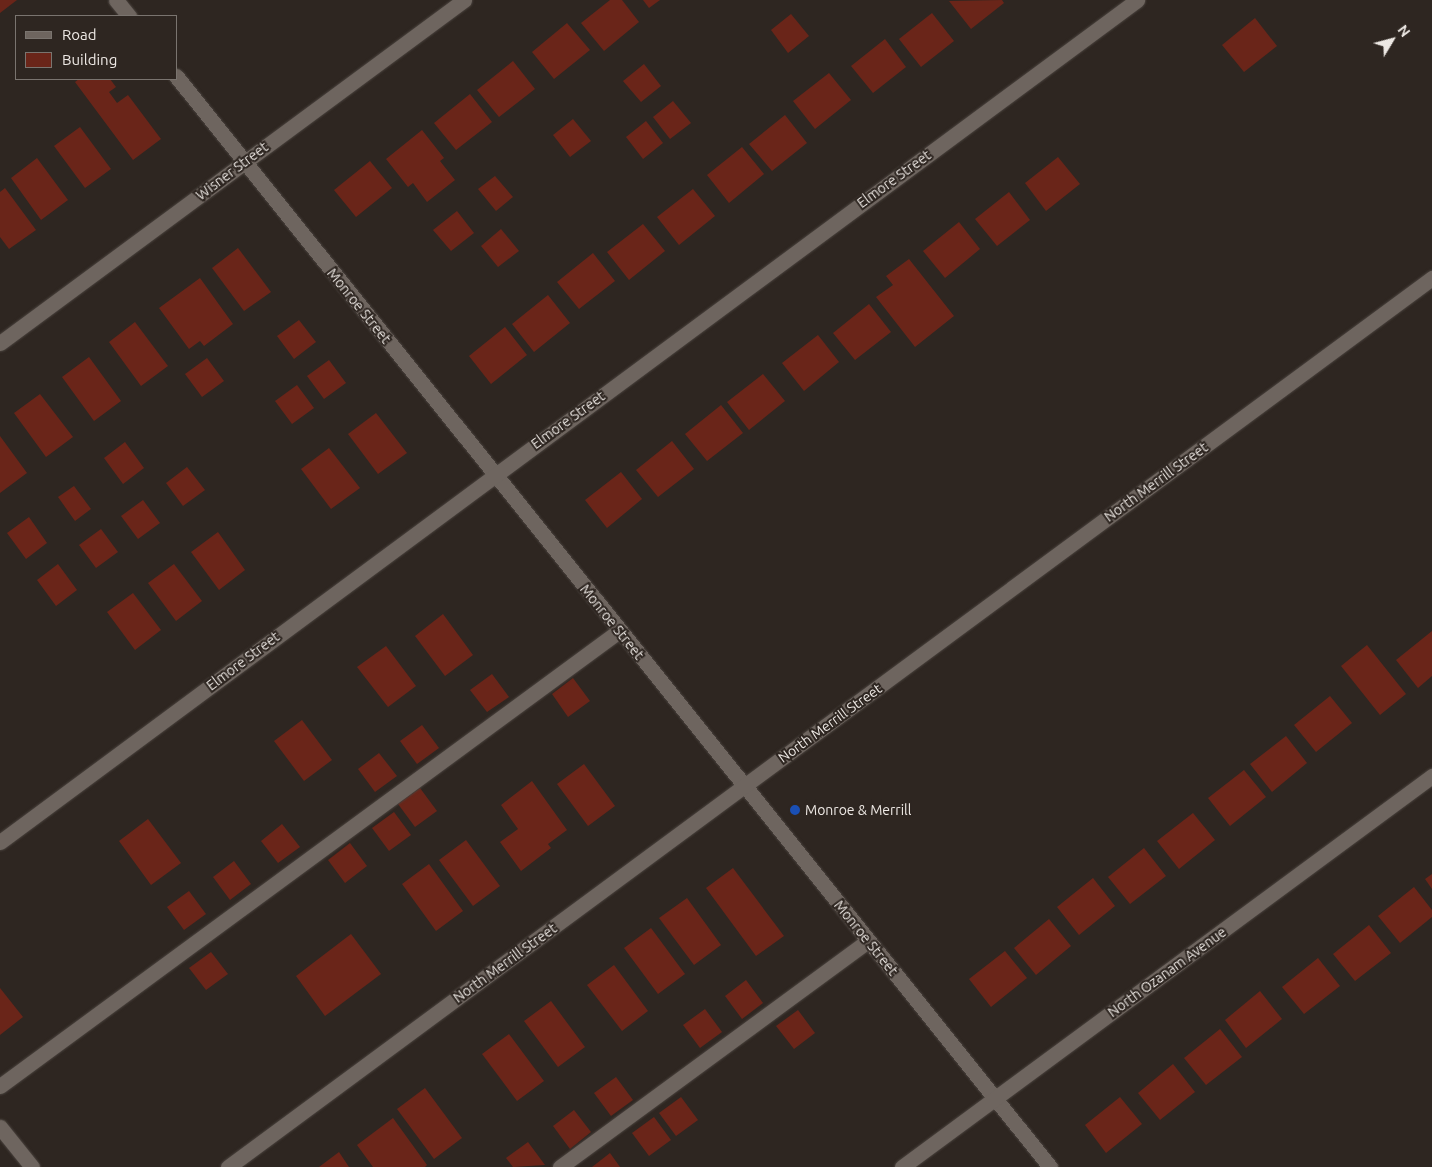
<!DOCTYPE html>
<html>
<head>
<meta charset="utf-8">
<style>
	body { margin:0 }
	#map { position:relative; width:1432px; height:1167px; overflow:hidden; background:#2e2621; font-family:Ubuntu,sans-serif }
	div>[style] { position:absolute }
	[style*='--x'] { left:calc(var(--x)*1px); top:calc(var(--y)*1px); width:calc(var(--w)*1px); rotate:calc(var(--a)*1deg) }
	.building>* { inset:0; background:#6a2519 }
	.roads { filter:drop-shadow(0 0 1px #4a433e) drop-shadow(0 0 1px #4a433e) }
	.minor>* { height:15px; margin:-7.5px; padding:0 7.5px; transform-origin:7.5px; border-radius:7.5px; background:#6e655f }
	.dots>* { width:14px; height:14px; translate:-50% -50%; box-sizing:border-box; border:2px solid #2e2621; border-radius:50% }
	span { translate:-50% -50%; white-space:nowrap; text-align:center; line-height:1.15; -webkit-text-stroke:4px #2e2621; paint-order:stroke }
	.street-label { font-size:14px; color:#ede8e4 }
	.poi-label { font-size:14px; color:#ede8e4 }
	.left { translate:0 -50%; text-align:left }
	.legend { position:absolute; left:15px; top:15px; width:162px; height:65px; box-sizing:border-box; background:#2e2621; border:1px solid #7a746f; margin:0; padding:6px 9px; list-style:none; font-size:15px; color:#ede8e4 }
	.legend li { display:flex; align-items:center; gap:10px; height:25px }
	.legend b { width:25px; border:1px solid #7a746f }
	.north { position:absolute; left:1367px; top:15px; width:50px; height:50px; -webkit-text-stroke:4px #2e2621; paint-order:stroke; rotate:53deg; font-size:14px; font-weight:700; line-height:20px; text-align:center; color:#ede8e4 }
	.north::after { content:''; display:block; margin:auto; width:18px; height:22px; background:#ede8e4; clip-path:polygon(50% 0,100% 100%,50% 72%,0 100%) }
</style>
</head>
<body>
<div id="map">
	<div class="building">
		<div style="clip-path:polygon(0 0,17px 0,0 13px)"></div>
		<div style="clip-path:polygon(610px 0,622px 0,639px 22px,604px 51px,581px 23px)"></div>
		<div style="clip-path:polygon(643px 0,660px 0,649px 8px)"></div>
		<div style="clip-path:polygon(1002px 0,1004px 3px,971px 29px,949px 1px)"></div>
		<div style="clip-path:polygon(932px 13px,954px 41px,921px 67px,899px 39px)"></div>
		<div style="clip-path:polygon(791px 14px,809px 36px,788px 53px,771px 30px)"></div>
		<div style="clip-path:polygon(1255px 18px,1277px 46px,1244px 72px,1222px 45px)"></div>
		<div style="clip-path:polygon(567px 23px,590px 50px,554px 79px,532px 52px)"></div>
		<div style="clip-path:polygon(885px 39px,906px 67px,873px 93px,851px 66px)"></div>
		<div style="clip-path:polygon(513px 61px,535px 89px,499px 117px,477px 90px)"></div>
		<div style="clip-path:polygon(644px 64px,661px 86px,641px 102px,623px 81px)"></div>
		<div style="clip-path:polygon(829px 73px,851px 100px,815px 129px,793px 101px)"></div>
		<div style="clip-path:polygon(79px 79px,110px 79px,116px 87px,109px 92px,117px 103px,128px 95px,161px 139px,133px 160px,75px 82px)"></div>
		<div style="clip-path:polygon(470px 94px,492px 122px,456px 150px,434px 123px)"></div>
		<div style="clip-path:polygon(673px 101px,691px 123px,670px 139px,653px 117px)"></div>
		<div style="clip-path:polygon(785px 115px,807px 143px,772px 171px,749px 144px)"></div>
		<div style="clip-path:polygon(573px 119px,591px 141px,570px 157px,553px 135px)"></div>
		<div style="clip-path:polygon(646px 121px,663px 143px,643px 159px,626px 137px)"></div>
		<div style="clip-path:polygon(80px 127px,111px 169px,85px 188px,54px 146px)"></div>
		<div style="clip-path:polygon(422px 130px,444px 158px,440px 161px,455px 180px,427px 202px,413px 183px,408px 187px,386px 159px)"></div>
		<div style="clip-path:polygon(742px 147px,764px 174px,729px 203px,707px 175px)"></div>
		<div style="clip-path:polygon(1058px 157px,1080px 184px,1046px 211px,1025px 183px)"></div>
		<div style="clip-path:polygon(37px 158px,68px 200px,41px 220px,11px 178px)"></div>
		<div style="clip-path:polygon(370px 161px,392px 188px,356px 217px,334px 190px)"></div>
		<div style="clip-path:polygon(495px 176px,513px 197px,496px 211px,478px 189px)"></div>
		<div style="clip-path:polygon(5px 188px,36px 230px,9px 249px,0 237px,0 192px)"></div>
		<div style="clip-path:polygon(693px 189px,715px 216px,679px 245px,657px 217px)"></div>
		<div style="clip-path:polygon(1009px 192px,1030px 220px,997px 246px,975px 219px)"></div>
		<div style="clip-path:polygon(457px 211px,474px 233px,451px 251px,433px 230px)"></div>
		<div style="clip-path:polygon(959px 222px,980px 249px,945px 278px,923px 251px)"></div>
		<div style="clip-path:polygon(643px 224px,665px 251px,629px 280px,607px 252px)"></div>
		<div style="clip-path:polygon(501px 229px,519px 251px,498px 267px,481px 246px)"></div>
		<div style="clip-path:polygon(238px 248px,271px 292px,244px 311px,212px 268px)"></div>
		<div style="clip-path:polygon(593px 253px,615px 281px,579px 309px,557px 282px)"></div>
		<div style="clip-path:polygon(909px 259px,954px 316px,915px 347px,876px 297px,893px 285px,886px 276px)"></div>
		<div style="clip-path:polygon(200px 278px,233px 324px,204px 346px,200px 341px,189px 349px,159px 308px)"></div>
		<div style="clip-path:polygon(548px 295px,570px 323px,534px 352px,512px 324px)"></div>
		<div style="clip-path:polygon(869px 304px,891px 332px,855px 360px,833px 333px)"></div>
		<div style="clip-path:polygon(299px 320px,316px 342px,294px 359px,277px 336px)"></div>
		<div style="clip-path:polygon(135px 322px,168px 366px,141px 386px,109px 342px)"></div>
		<div style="clip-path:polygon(505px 327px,527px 355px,491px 384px,469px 356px)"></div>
		<div style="clip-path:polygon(818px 335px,839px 362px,804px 391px,782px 363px)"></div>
		<div style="clip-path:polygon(89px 357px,121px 401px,94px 421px,62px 377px)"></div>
		<div style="clip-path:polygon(207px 358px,224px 381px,202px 397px,185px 374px)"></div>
		<div style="clip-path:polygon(329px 360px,346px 383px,324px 399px,307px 376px)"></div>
		<div style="clip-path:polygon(763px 374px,785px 401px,749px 430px,727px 402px)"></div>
		<div style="clip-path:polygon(297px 385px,314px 408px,292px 424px,275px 401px)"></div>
		<div style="clip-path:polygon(40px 394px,73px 437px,46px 457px,14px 413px)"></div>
		<div style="clip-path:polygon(721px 405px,743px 433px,707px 461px,685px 434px)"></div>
		<div style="clip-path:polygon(376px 413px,407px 453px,378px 474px,348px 434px)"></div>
		<div style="clip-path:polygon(0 436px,27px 473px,0 493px)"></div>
		<div style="clip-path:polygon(672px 441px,694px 469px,658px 497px,636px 470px)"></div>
		<div style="clip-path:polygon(125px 442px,144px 468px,123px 484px,104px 458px)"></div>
		<div style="clip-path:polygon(329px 448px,360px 488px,331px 509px,301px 469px)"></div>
		<div style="clip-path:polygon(187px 467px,205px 490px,183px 506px,166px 483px)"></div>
		<div style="clip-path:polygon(621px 472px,642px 499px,607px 528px,585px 500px)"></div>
		<div style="clip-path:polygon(74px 486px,91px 509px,75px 521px,58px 497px)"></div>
		<div style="clip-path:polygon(143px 500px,160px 523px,138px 539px,121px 516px)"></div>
		<div style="clip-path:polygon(29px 517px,47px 543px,26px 559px,7px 533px)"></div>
		<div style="clip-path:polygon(101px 529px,118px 552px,96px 568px,79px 545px)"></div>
		<div style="clip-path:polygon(218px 532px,245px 570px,219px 590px,191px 552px)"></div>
		<div style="clip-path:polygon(58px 564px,77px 590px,56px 606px,37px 580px)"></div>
		<div style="clip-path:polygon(174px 564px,202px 601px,176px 621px,148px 583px)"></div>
		<div style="clip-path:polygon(133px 593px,161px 630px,135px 650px,107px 612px)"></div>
		<div style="clip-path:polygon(443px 614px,473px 655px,445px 676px,415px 636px)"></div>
		<div style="clip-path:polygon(1432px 631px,1432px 676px,1418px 688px,1396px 660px)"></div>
		<div style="clip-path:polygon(1367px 645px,1406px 694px,1380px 715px,1341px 666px)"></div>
		<div style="clip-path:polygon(386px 646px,416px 686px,388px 707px,357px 667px)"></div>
		<div style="clip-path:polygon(492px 674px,509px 697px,487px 712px,470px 690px)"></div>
		<div style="clip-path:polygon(573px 678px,590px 701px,568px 717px,552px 694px)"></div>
		<div style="clip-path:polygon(1330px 696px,1352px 723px,1316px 752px,1294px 725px)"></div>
		<div style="clip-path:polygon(302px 720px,332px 760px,304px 781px,274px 741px)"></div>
		<div style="clip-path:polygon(422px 725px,439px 748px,417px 764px,400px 741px)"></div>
		<div style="clip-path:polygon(1286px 736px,1307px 763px,1272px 792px,1250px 764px)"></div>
		<div style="clip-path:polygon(379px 753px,397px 776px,375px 792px,358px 769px)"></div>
		<div style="clip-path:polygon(584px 764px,615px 806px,588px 826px,557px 784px)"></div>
		<div style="clip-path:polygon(1244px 770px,1266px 797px,1230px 826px,1208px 798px)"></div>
		<div style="clip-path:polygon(532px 781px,567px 830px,548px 844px,551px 848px,521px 871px,500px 842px,518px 829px,501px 805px)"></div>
		<div style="clip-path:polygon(420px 788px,437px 811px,415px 827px,398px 804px)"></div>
		<div style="clip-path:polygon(394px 812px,411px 835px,389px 851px,372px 828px)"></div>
		<div style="clip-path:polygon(1193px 813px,1215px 840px,1179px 869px,1157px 841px)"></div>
		<div style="clip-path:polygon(148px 819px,181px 863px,151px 885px,119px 841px)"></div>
		<div style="clip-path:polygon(282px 824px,300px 847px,278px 863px,261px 841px)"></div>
		<div style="clip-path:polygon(466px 840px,500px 886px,473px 906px,439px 860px)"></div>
		<div style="clip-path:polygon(350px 843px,367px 866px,345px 883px,328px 860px)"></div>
		<div style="clip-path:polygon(1144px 848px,1166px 876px,1130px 904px,1108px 877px)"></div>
		<div style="clip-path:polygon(234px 861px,251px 884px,230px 900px,213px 877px)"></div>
		<div style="clip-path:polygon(429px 864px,463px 911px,436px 931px,402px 884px)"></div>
		<div style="clip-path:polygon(733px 868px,784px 936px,756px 956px,706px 888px)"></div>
		<div style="clip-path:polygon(1432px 874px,1432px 889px,1425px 879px)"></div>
		<div style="clip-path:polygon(1093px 878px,1115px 906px,1079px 935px,1057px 907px)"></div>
		<div style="clip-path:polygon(1414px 887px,1432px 910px,1432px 917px,1400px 943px,1378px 916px)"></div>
		<div style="clip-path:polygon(189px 891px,206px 914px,184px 930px,167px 907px)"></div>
		<div style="clip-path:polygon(687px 898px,721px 945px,694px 965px,659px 918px)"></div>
		<div style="clip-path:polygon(1049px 919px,1071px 946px,1036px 975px,1014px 948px)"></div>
		<div style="clip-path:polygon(1369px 925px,1391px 953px,1355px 981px,1333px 954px)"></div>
		<div style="clip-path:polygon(651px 928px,685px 974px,658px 994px,624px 948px)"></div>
		<div style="clip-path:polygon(351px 934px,381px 974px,325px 1016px,296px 976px)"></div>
		<div style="clip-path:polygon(1005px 951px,1027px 978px,991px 1007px,969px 979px)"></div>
		<div style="clip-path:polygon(211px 952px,228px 974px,206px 990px,189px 968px)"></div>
		<div style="clip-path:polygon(1318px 958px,1340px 986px,1304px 1014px,1282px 987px)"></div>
		<div style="clip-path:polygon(614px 965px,648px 1011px,622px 1031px,587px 985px)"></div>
		<div style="clip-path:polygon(746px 980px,763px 1003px,742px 1019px,725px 996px)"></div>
		<div style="clip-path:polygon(0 988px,23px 1017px,0 1035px)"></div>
		<div style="clip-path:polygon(1260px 991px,1282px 1019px,1246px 1048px,1225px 1020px)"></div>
		<div style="clip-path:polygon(551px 1001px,585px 1047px,558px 1067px,524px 1021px)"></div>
		<div style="clip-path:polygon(705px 1009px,722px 1032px,700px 1048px,683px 1025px)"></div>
		<div style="clip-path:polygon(798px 1010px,815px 1033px,794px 1049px,776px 1026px)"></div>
		<div style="clip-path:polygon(1220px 1029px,1242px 1057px,1206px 1085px,1184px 1058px)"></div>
		<div style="clip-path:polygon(509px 1034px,544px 1081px,517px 1101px,482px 1054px)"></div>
		<div style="clip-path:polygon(1173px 1064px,1195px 1092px,1160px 1120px,1138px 1093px)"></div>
		<div style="clip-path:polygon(616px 1077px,633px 1100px,611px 1116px,594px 1093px)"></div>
		<div style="clip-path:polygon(425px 1088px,462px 1138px,434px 1159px,397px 1109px)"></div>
		<div style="clip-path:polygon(681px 1097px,698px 1120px,676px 1136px,659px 1113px)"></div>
		<div style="clip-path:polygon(1120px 1097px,1142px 1124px,1106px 1153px,1085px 1125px)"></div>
		<div style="clip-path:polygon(574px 1110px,591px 1132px,570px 1149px,553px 1126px)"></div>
		<div style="clip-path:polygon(654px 1117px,671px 1140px,649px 1156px,632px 1133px)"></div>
		<div style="clip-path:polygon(393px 1118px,427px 1165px,425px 1167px,373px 1167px,357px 1145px)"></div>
		<div style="clip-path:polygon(528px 1142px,545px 1165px,513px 1167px,506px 1158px)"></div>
		<div style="clip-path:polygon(339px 1152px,349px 1167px,319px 1167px)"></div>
		<div style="clip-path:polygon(610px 1153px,620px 1167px,592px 1167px)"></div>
	</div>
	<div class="roads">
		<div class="minor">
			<div style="--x:116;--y:0;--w:21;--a:51"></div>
			<div style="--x:176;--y:76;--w:1398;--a:51.3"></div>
			<div style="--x:0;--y:343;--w:577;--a:-36.47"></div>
			<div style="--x:0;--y:842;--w:1415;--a:-36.52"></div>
			<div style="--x:0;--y:1086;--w:768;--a:-36.32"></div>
			<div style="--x:0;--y:1127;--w:51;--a:51.3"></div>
			<div style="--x:228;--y:1167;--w:1497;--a:-36.44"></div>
			<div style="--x:560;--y:1167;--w:382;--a:-36.3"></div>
			<div style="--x:902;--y:1167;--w:659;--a:-36.42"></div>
		</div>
	</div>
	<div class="dots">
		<div style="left:795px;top:810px;background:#1a4fb4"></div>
	</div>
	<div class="street-label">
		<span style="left:232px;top:171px;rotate:-37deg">Wisner Street</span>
		<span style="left:894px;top:179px;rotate:-36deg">Elmore Street</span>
		<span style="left:359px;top:306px;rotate:51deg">Monroe Street</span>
		<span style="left:568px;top:420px;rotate:-36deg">Elmore Street</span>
		<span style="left:1156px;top:482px;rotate:-36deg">North Merrill Street</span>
		<span style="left:612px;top:622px;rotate:51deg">Monroe Street</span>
		<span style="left:243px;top:661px;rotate:-37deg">Elmore Street</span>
		<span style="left:830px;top:723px;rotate:-36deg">North Merrill Street</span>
		<span style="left:866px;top:938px;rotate:51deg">Monroe Street</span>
		<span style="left:505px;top:963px;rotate:-36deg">North Merrill Street</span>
		<span style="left:1167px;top:972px;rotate:-36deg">North Ozanam Avenue</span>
	</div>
	<div class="poi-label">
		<span class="left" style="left:805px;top:810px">Monroe &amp; Merrill</span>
	</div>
	<ul class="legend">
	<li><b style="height:6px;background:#6e655f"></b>Road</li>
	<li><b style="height:14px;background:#6a2519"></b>Building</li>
	</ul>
	<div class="north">N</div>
</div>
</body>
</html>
